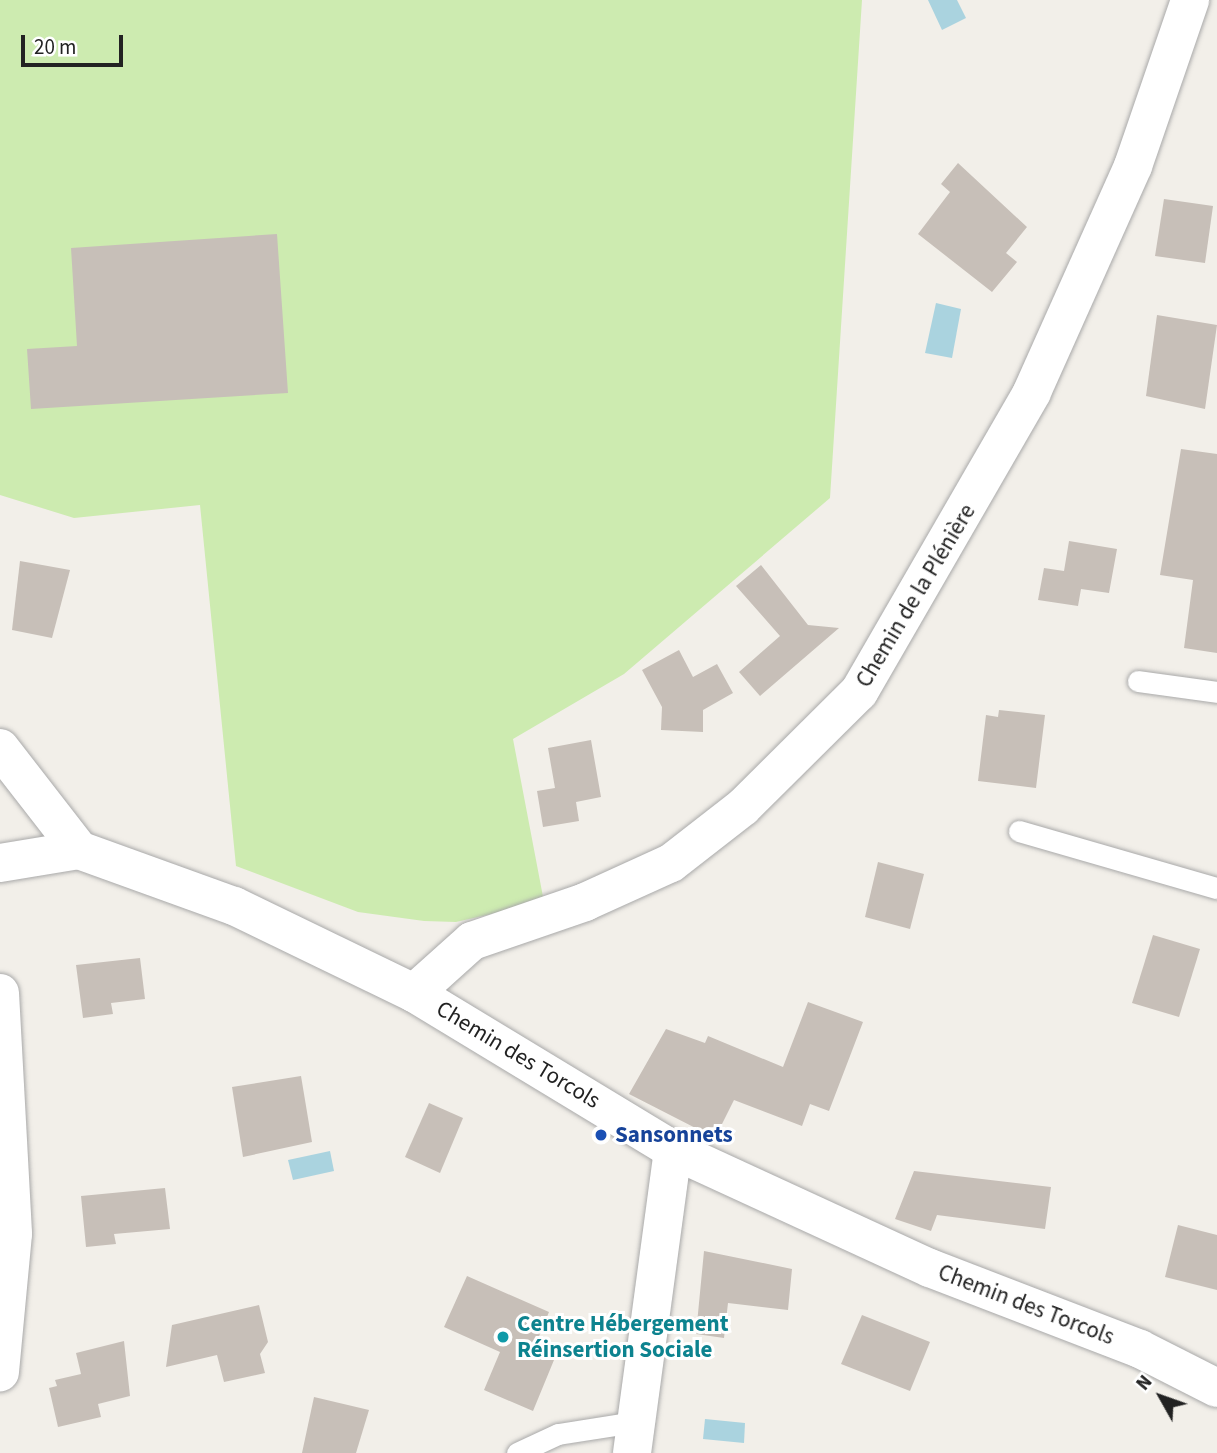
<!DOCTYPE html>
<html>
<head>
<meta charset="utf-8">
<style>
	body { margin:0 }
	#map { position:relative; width:1217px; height:1453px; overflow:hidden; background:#f2efe9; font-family:"Source Sans 3",sans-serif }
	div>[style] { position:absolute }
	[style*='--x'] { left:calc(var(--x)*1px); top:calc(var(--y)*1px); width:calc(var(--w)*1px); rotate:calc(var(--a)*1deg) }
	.grass>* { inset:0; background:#cdebb0 }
	.water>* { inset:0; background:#aad3df }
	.building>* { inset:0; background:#c7bfb8 }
	.roads { filter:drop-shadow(0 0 2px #a9a9a9) drop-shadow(0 0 2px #a9a9a9) }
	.lane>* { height:21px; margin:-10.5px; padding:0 10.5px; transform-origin:10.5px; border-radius:10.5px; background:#fff }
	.street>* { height:38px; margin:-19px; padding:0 19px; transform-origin:19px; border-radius:19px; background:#fff }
	.dots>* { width:19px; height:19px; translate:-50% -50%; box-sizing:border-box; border:4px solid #fff; border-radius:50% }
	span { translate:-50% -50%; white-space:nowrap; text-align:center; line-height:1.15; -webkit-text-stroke:6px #fff; paint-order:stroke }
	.street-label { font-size:23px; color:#222 }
	.transit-label { font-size:23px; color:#164399; font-weight:700 }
	.left { translate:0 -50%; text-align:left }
	.culture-label { font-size:23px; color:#0d838f; font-weight:700 }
	.north { position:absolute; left:1126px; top:1362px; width:70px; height:70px; -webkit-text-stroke:5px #fff; paint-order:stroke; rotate:310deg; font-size:19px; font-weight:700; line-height:28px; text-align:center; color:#222 }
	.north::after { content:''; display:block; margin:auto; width:24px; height:32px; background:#222; clip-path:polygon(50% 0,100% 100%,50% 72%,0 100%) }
	.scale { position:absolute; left:21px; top:35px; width:102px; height:32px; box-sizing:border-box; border:4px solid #222; border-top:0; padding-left:9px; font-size:21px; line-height:24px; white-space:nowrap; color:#222; -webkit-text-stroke:5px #fff; paint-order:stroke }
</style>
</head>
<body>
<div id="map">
	<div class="grass">
		<div style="clip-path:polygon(0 0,862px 0,830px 498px,624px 674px,513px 739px,544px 902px,456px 922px,424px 921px,358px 912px,236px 866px,200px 505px,74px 518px,0 495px)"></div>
	</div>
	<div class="water">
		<div style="clip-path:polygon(928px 0,957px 0,966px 18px,942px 30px)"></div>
		<div style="clip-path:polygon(936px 303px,961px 309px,952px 358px,925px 353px)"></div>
		<div style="clip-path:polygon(330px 1151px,334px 1171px,293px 1180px,288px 1160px)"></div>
		<div style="clip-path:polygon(705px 1419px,745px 1423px,744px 1443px,703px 1439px)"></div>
	</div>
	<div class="building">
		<div style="clip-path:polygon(958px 163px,1027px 227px,1006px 253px,1017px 262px,992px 292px,918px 234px,950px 192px,941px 184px)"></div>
		<div style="clip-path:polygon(1164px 199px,1213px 206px,1205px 263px,1155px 256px)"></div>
		<div style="clip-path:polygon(277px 234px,288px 393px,31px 409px,27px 349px,77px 346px,71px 248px)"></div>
		<div style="clip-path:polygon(1157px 315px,1217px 325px,1205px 409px,1146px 396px)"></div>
		<div style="clip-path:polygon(1181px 449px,1217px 454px,1217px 653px,1184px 648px,1193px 580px,1160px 575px)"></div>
		<div style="clip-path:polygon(1069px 541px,1117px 549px,1109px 593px,1081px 589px,1078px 606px,1038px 600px,1044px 568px,1064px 571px)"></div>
		<div style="clip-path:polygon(20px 561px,70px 570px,52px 638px,12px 630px)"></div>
		<div style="clip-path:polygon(761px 565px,808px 625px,839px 628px,760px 696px,739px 672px,780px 636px,736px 586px)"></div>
		<div style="clip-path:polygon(679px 650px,693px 677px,717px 664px,733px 693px,703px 710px,703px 732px,661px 730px,662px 707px,642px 670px)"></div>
		<div style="clip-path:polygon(999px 710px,1045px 715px,1036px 788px,978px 781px,986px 715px,998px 717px)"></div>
		<div style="clip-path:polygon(591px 740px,601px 797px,576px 802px,579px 821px,543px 827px,537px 791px,555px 788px,548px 748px)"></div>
		<div style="clip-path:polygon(878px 862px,924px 874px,910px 929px,865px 917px)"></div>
		<div style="clip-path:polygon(1153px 935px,1200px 949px,1179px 1017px,1132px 1003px)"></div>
		<div style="clip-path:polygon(140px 958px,145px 999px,111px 1003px,113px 1014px,83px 1018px,76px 965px)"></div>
		<div style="clip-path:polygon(808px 1002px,863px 1022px,829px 1111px,810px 1104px,802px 1126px,734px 1100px,715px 1138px,629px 1094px,666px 1029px,705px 1043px,708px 1036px,783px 1067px)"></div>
		<div style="clip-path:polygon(301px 1076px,312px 1142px,243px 1157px,232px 1087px)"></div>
		<div style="clip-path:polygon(429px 1103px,463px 1118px,440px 1173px,405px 1157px)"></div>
		<div style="clip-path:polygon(914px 1171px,1051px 1187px,1045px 1229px,937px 1215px,931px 1231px,895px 1219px)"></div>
		<div style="clip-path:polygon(165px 1188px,170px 1229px,114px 1234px,116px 1244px,86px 1247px,81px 1196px)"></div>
		<div style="clip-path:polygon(1178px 1225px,1217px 1235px,1217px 1290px,1165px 1277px)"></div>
		<div style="clip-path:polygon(704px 1251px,792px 1269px,788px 1310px,728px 1303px,724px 1338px,696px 1334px)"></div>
		<div style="clip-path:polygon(467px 1276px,549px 1312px,533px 1351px,554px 1360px,533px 1411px,484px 1390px,500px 1352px,444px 1327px)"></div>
		<div style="clip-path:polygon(259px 1305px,268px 1342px,260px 1354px,265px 1373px,224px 1382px,217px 1355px,166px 1367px,172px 1325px)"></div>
		<div style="clip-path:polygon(862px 1315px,930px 1342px,910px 1391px,841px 1364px)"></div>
		<div style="clip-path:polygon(124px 1341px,130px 1396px,98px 1404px,101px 1417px,58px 1427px,49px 1388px,57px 1386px,55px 1380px,81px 1374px,76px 1353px)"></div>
		<div style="clip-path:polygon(314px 1397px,369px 1410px,356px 1453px,302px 1453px)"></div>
	</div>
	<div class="roads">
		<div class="lane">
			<div style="--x:1138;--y:681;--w:80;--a:7.9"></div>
			<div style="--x:1019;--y:831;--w:206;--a:16.1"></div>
			<div style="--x:517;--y:1453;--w:45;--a:-24.9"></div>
			<div style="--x:558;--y:1434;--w:78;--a:-8.9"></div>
		</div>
		<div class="street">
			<div style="--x:0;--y:748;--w:129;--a:52.2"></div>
			<div style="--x:0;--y:863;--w:80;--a:-9.3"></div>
			<div style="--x:79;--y:850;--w:165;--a:19.9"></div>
			<div style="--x:234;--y:906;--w:200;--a:25.8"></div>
			<div style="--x:414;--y:993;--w:303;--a:31.2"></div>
			<div style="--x:673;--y:1150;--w:283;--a:24.7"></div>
			<div style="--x:930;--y:1268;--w:225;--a:21.1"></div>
			<div style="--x:1140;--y:1349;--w:86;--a:26.9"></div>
			<div style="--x:0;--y:993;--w:241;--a:86.9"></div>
			<div style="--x:13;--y:1234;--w:139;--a:95.4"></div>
			<div style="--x:414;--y:993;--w:78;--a:-41.9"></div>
			<div style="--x:472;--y:941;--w:120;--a:-19"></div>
			<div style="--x:585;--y:902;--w:94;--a:-24.4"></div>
			<div style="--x:671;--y:863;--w:91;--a:-37.9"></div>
			<div style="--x:743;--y:807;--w:163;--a:-44.8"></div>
			<div style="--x:859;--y:692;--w:346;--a:-60"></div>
			<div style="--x:1032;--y:392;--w:248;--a:-65.9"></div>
			<div style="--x:1133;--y:166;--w:176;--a:-71"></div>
			<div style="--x:632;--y:1453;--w:306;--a:-82.3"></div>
		</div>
	</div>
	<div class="dots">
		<div style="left:601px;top:1135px;background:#1a4fb4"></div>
		<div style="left:503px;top:1337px;background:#0f9aa8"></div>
	</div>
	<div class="street-label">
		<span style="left:916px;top:596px;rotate:-59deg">Chemin de la Plénière</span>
		<span style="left:518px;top:1055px;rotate:31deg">Chemin des Torcols</span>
		<span style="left:1026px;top:1305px;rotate:21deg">Chemin des Torcols</span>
	</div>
	<div class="transit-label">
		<span class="left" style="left:615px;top:1135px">Sansonnets</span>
	</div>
	<div class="culture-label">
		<span class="left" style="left:517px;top:1337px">Centre Hébergement<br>Réinsertion Sociale</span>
	</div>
	<div class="north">N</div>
	<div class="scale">20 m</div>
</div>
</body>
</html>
